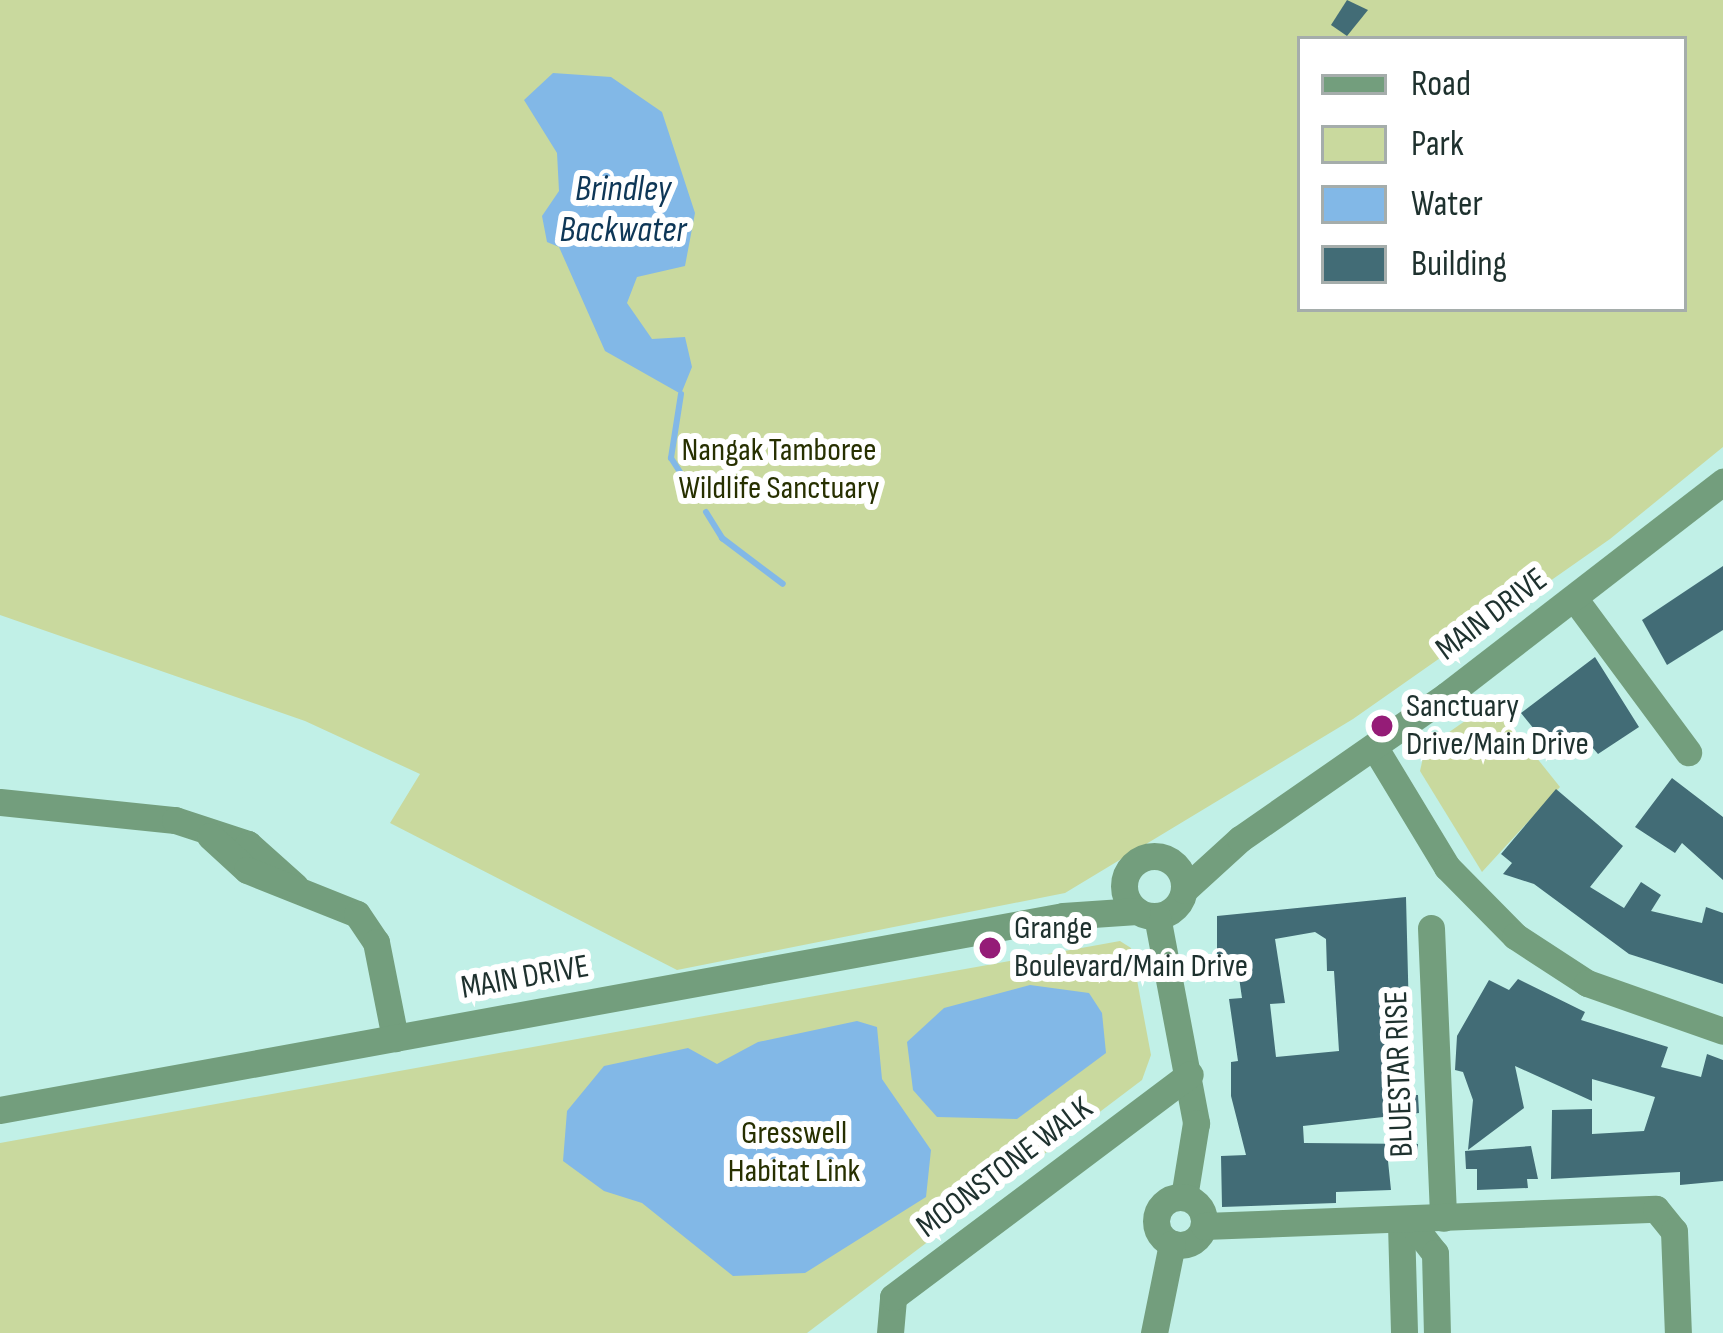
<!DOCTYPE html>
<html>
<head>
<meta charset="utf-8">
<style>
	body { margin:0 }
	#map { position:relative; width:1723px; height:1333px; overflow:hidden; background:#c1f0e7; font-family:"Sofia Sans Condensed",sans-serif }
	div>[style] { position:absolute }
	[style*='--x'] { left:calc(var(--x)*1px); top:calc(var(--y)*1px); width:calc(var(--w)*1px); rotate:calc(var(--a)*1deg) }
	.green>* { inset:0; background:#c9d99e }
	.water>* { inset:0; background:#82b8e7 }
	.stream>* { height:6px; margin:-3px; padding:0 3px; transform-origin:3px; border-radius:3px; background:#82b8e7 }
	.building>* { inset:0; background:#426c76 }
	.minor>* { height:27px; margin:-13.5px; padding:0 13.5px; transform-origin:13.5px; border-radius:13.5px; background:#739e7d }
	.minor>.ring { margin:-13.5px; padding:0; box-sizing:content-box; background:none; border:27px solid #739e7d; border-radius:50% }
	.dots>* { width:33px; height:33px; translate:-50% -50%; box-sizing:border-box; border:6px solid #fff; border-radius:50% }
	span { translate:-50% -50%; white-space:nowrap; text-align:center; line-height:1.15; -webkit-text-stroke:12px #fff; paint-order:stroke }
	.park-label { font-size:33px; color:#273000 }
	.street-label { font-size:33px; color:#1e312e }
	.poi-label { font-size:33px; color:#1e312e }
	.left { translate:0 -50%; text-align:left }
	.water-label { font-size:36px; color:#0e3757; font-style:italic }
	.legend { position:absolute; left:1297px; top:36px; width:390px; height:276px; box-sizing:border-box; background:#fff; border:3px solid #a5adab; margin:0; padding:15px 21px; list-style:none; font-size:36px; color:#1e312e }
	.legend li { display:flex; align-items:center; gap:24px; height:60px }
	.legend b { width:60px; border:3px solid #a5adab }
</style>
</head>
<body>
<div id="map">
	<div class="green">
		<div style="clip-path:polygon(evenodd,0 0,1723px 0,1723px 447px,1610px 539px,1353px 719px,1065px 893px,677px 970px,390px 823px,420px 774px,305px 721px,0 615px,0 0,1300px 39px,1684px 39px,1684px 309px,1300px 309px,1300px 39px)"></div>
		<div style="clip-path:polygon(1492px 702px,1560px 787px,1482px 872px,1420px 771px,1425px 749px)"></div>
		<div style="clip-path:polygon(1120px 941px,1131px 948px,1151px 1055px,1142px 1080px,807px 1333px,0 1333px,0 1143px)"></div>
	</div>
	<div class="water">
		<div style="clip-path:polygon(553px 73px,611px 77px,662px 112px,695px 213px,685px 266px,637px 277px,627px 303px,652px 339px,685px 337px,692px 367px,681px 394px,605px 351px,559px 247px,547px 242px,542px 216px,559px 191px,557px 153px,524px 100px)"></div>
		<div style="clip-path:polygon(1030px 985px,1089px 993px,1102px 1013px,1106px 1053px,1017px 1119px,937px 1117px,913px 1090px,907px 1042px,944px 1008px)"></div>
		<div style="clip-path:polygon(857px 1021px,877px 1027px,882px 1079px,931px 1150px,926px 1197px,805px 1273px,733px 1276px,642px 1203px,604px 1191px,563px 1161px,567px 1111px,604px 1066px,688px 1048px,717px 1064px,758px 1042px)"></div>
	</div>
	<div class="stream">
		<div style="--x:681;--y:394;--w:65;--a:98.9"></div>
		<div style="--x:671;--y:458;--w:43;--a:57.4"></div>
		<div style="--x:706;--y:512;--w:31;--a:58"></div>
		<div style="--x:722;--y:538;--w:76;--a:37"></div>
	</div>
	<div class="building">
		<div style="clip-path:polygon(1347px 0,1368px 10px,1347px 36px,1331px 25px)"></div>
		<div style="clip-path:polygon(1723px 566px,1723px 630px,1667px 665px,1642px 620px)"></div>
		<div style="clip-path:polygon(1595px 657px,1639px 727px,1598px 754px,1592px 747px,1580px 755px,1574px 745px,1556px 756px,1521px 713px)"></div>
		<div style="clip-path:polygon(1672px 778px,1723px 817px,1723px 880px,1682px 843px,1675px 853px,1635px 827px)"></div>
		<div style="clip-path:polygon(1556px 789px,1623px 846px,1590px 887px,1624px 908px,1641px 882px,1661px 895px,1651px 911px,1702px 923px,1706px 907px,1723px 913px,1723px 984px,1629px 954px,1534px 884px,1503px 874px,1512px 863px,1501px 854px)"></div>
		<div style="clip-path:polygon(evenodd,1406px 897px,1411px 1095px,1418px 1095px,1419px 1113px,1303px 1126px,1304px 1143px,1418px 1144px,1417px 1159px,1388px 1161px,1391px 1190px,1336px 1192px,1336px 1203px,1222px 1207px,1221px 1156px,1246px 1155px,1231px 1096px,1231px 1062px,1238px 1061px,1229px 999px,1242px 998px,1237px 964px,1217px 968px,1217px 916px,1406px 897px,1315px 932px,1326px 939px,1327px 971px,1334px 971px,1339px 1051px,1276px 1057px,1270px 1004px,1285px 1003px,1275px 939px,1315px 932px)"></div>
		<div style="clip-path:polygon(1518px 979px,1585px 1012px,1581px 1020px,1668px 1047px,1661px 1067px,1701px 1077px,1707px 1054px,1723px 1060px,1723px 1181px,1680px 1185px,1680px 1172px,1551px 1179px,1552px 1110px,1592px 1109px,1592px 1134px,1644px 1131px,1655px 1097px,1592px 1079px,1592px 1101px,1515px 1066px,1524px 1108px,1468px 1150px,1473px 1100px,1463px 1072px,1455px 1070px,1457px 1036px,1489px 980px,1509px 990px)"></div>
		<div style="clip-path:polygon(1531px 1146px,1538px 1179px,1527px 1179px,1528px 1188px,1477px 1190px,1477px 1169px,1466px 1169px,1465px 1151px)"></div>
	</div>
	<div class="minor">
		<div style="--x:1574;--y:598;--w:192;--a:53.5"></div>
		<div style="--x:1375;--y:748;--w:139;--a:58.8"></div>
		<div style="--x:1447;--y:867;--w:97;--a:45.4"></div>
		<div style="--x:1515;--y:936;--w:86;--a:33.1"></div>
		<div style="--x:1587;--y:983;--w:144;--a:19.4"></div>
		<div style="--x:0;--y:802;--w:176;--a:5.9"></div>
		<div style="--x:175;--y:820;--w:77;--a:18.2"></div>
		<div style="--x:248;--y:844;--w:63;--a:41.8"></div>
		<div style="--x:210;--y:836;--w:50;--a:42.6"></div>
		<div style="--x:247;--y:870;--w:118;--a:21.8"></div>
		<div style="--x:357;--y:914;--w:34;--a:56"></div>
		<div style="--x:376;--y:942;--w:98;--a:78.8"></div>
		<div class="ring" style="left:1124px;top:856px;width:33px;height:33px"></div>
		<div style="--x:1184;--y:890;--w:76;--a:-42.3"></div>
		<div style="--x:1240;--y:839;--w:252;--a:-34.8"></div>
		<div style="--x:1447;--y:695;--w:349;--a:-37.7"></div>
		<div style="--x:1157;--y:916;--w:211;--a:79.3"></div>
		<div style="--x:1196;--y:1123;--w:75;--a:99.2"></div>
		<div style="--x:1431;--y:928;--w:290;--a:87.6"></div>
		<div style="--x:0;--y:1110;--w:1081;--a:-10.34"></div>
		<div style="--x:1063;--y:916;--w:74;--a:-3.9"></div>
		<div class="ring" style="left:1156px;top:1197px;width:21px;height:21px"></div>
		<div style="--x:1401;--y:1224;--w:109;--a:88.4"></div>
		<div style="--x:1412;--y:1224;--w:37;--a:52"></div>
		<div style="--x:1435;--y:1253;--w:80;--a:88.6"></div>
		<div style="--x:1204;--y:1226;--w:452;--a:-2.2"></div>
		<div style="--x:1656;--y:1209;--w:28;--a:51"></div>
		<div style="--x:1674;--y:1231;--w:102;--a:87.8"></div>
		<div style="--x:890;--y:1333;--w:36;--a:-85"></div>
		<div style="--x:893;--y:1297;--w:371;--a:-36.9"></div>
		<div style="--x:1154;--y:1333;--w:91;--a:-78.6"></div>
	</div>
	<div class="dots">
		<div style="left:1382px;top:726px;background:#951c77"></div>
		<div style="left:990px;top:948px;background:#951c77"></div>
	</div>
	<div class="park-label">
		<span style="left:779px;top:470px">Nangak Tamboree<br>Wildlife Sanctuary</span>
		<span style="left:794px;top:1153px">Gresswell<br>Habitat Link</span>
	</div>
	<div class="street-label">
		<span style="left:1492px;top:615px;rotate:-37deg">MAIN DRIVE</span>
		<span style="left:525px;top:978px;rotate:-10deg">MAIN DRIVE</span>
		<span style="left:1400px;top:1074px;rotate:-92deg">BLUESTAR RISE</span>
		<span style="left:1005px;top:1168px;rotate:-37deg">MOONSTONE WALK</span>
	</div>
	<div class="poi-label">
		<span class="left" style="left:1406px;top:726px">Sanctuary<br>Drive/Main Drive</span>
		<span class="left" style="left:1014px;top:948px">Grange<br>Boulevard/Main Drive</span>
	</div>
	<div class="water-label">
		<span style="left:623px;top:210px">Brindley<br>Backwater</span>
	</div>
	<ul class="legend">
	<li><b style="height:15px;background:#739e7d"></b>Road</li>
	<li><b style="height:33px;background:#c9d99e"></b>Park</li>
	<li><b style="height:33px;background:#82b8e7"></b>Water</li>
	<li><b style="height:33px;background:#426c76"></b>Building</li>
	</ul>
</div>
</body>
</html>
